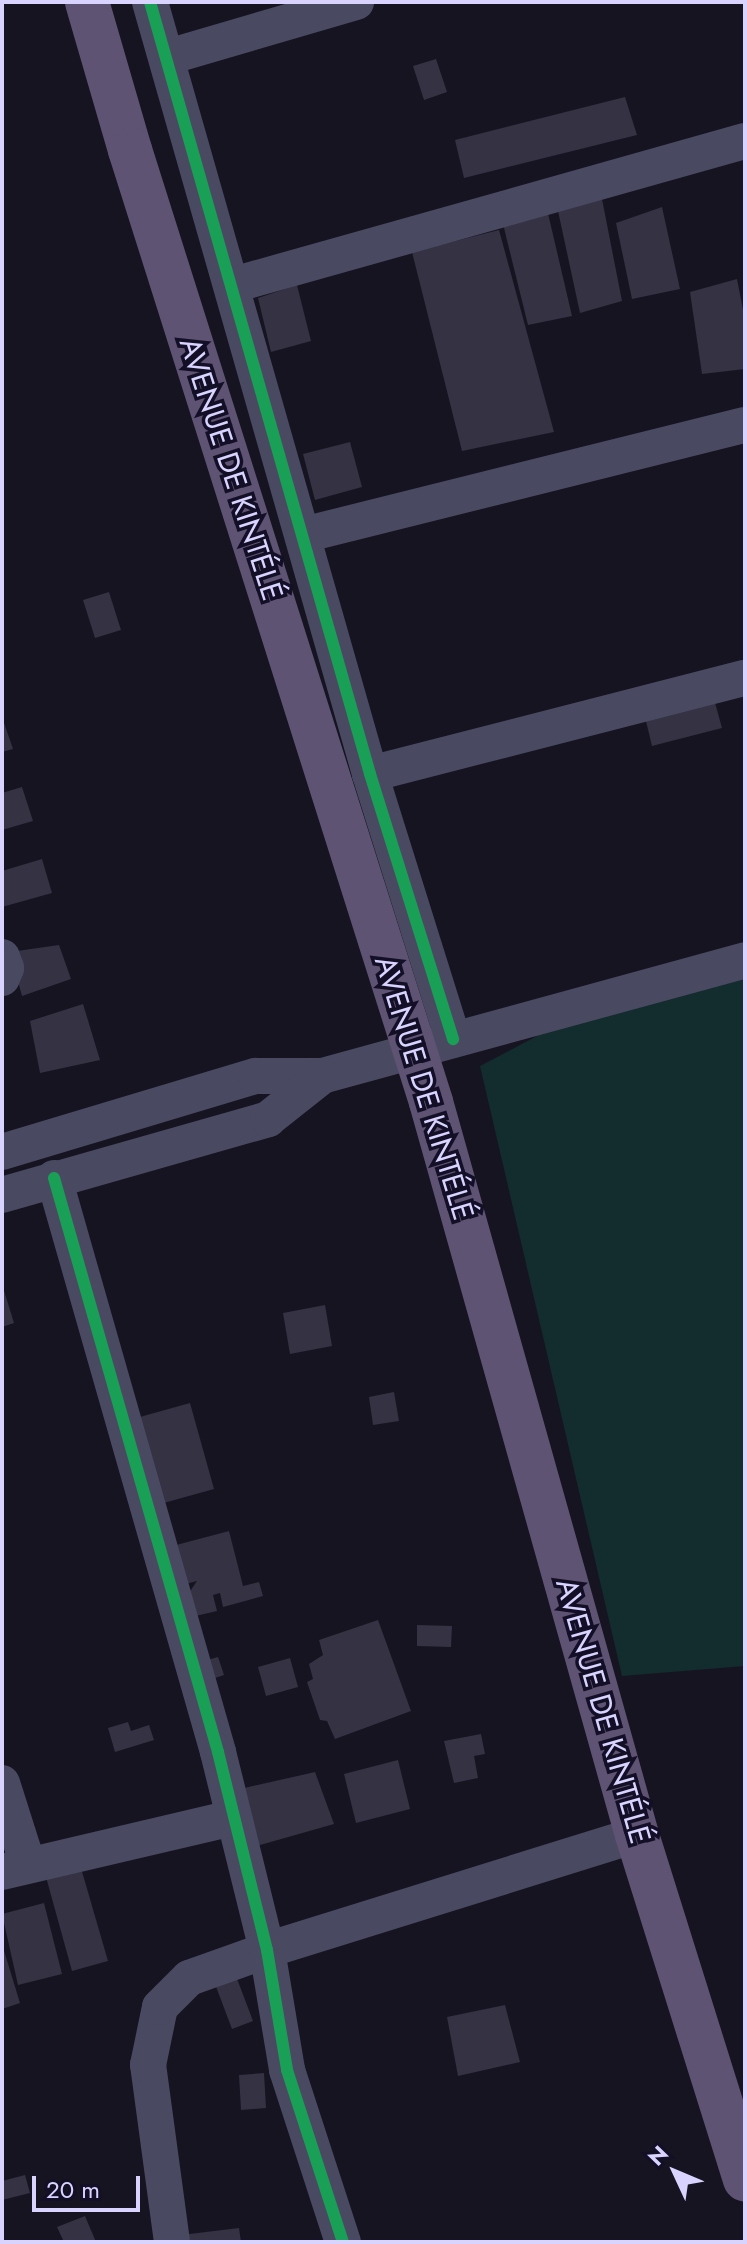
<!DOCTYPE html>
<html>
<head>
<meta charset="utf-8">
<style>
	body { margin:0 }
	#map { position:relative; width:747px; height:2244px; overflow:hidden; background:#161421; font-family:Jost,sans-serif }
	div>[style] { position:absolute }
	[style*='--x'] { left:calc(var(--x)*1px); top:calc(var(--y)*1px); width:calc(var(--w)*1px); rotate:calc(var(--a)*1deg) }
	.green>* { inset:0; background:#132c2d }
	.building>* { inset:0; background:#343243 }
	.minor>* { height:36px; margin:-18px; padding:0 18px; transform-origin:18px; border-radius:18px; background:#4a4962 }
	.major>* { height:44px; margin:-22px; padding:0 22px; transform-origin:22px; border-radius:22px; background:#5e5373 }
	.cycleway>* { height:12px; margin:-6px; padding:0 6px; transform-origin:6px; border-radius:6px; background:#1a9f57 }
	span { translate:-50% -50%; white-space:nowrap; text-align:center; line-height:1.15; -webkit-text-stroke:7px #130f26; paint-order:stroke }
	.street-label { font-size:30px; color:#d9d4ff }
	.frame { position:absolute; inset:0; border:4px solid #d9d4ff; pointer-events:none }
	.north { position:absolute; left:635px; top:2132px; width:80px; height:80px; -webkit-text-stroke:6px #130f26; paint-order:stroke; rotate:314deg; font-size:22px; font-weight:700; line-height:32px; text-align:center; color:#d9d4ff }
	.north::after { content:''; display:block; margin:auto; width:28px; height:36px; background:#d9d4ff; clip-path:polygon(50% 0,100% 100%,50% 72%,0 100%) }
	.scale { position:absolute; left:32px; top:2176px; width:108px; height:36px; box-sizing:border-box; border:4px solid #d9d4ff; border-top:0; padding-left:10px; font-size:24px; line-height:28px; white-space:nowrap; color:#d9d4ff; -webkit-text-stroke:6px #130f26; paint-order:stroke }
</style>
</head>
<body>
<div id="map">
	<div class="green">
		<div style="clip-path:polygon(745px 979px,745px 1666px,622px 1676px,480px 1066px,554px 1027px)"></div>
	</div>
	<div class="building">
		<div style="clip-path:polygon(436px 59px,447px 92px,424px 100px,413px 66px)"></div>
		<div style="clip-path:polygon(625px 97px,637px 135px,464px 178px,455px 140px)"></div>
		<div style="clip-path:polygon(602px 199px,622px 301px,580px 313px,558px 211px)"></div>
		<div style="clip-path:polygon(662px 207px,680px 289px,632px 299px,616px 223px)"></div>
		<div style="clip-path:polygon(547px 209px,572px 316px,528px 325px,502px 220px)"></div>
		<div style="clip-path:polygon(499px 230px,554px 432px,462px 451px,412px 252px)"></div>
		<div style="clip-path:polygon(737px 279px,745px 320px,745px 369px,702px 374px,690px 292px)"></div>
		<div style="clip-path:polygon(297px 285px,311px 341px,271px 352px,258px 298px)"></div>
		<div style="clip-path:polygon(350px 442px,362px 487px,315px 500px,303px 454px)"></div>
		<div style="clip-path:polygon(109px 592px,121px 630px,95px 638px,83px 600px)"></div>
		<div style="clip-path:polygon(714px 699px,722px 728px,652px 746px,645px 717px)"></div>
		<div style="clip-path:polygon(2px 717px,13px 749px,2px 752px)"></div>
		<div style="clip-path:polygon(22px 787px,33px 821px,2px 830px,2px 793px)"></div>
		<div style="clip-path:polygon(42px 859px,52px 893px,2px 907px,2px 871px)"></div>
		<div style="clip-path:polygon(59px 945px,71px 979px,22px 996px,10px 952px)"></div>
		<div style="clip-path:polygon(83px 1004px,100px 1060px,40px 1073px,30px 1021px)"></div>
		<div style="clip-path:polygon(2px 1284px,14px 1323px,2px 1327px)"></div>
		<div style="clip-path:polygon(325px 1305px,332px 1346px,290px 1354px,283px 1313px)"></div>
		<div style="clip-path:polygon(394px 1392px,399px 1421px,373px 1425px,369px 1397px)"></div>
		<div style="clip-path:polygon(190px 1403px,214px 1489px,153px 1506px,129px 1420px)"></div>
		<div style="clip-path:polygon(229px 1531px,243px 1586px,259px 1582px,263px 1596px,223px 1607px,220px 1593px,213px 1595px,217px 1611px,183px 1619px,180px 1606px,197px 1581px,174px 1587px,165px 1548px)"></div>
		<div style="clip-path:polygon(378px 1620px,411px 1711px,335px 1739px,327px 1721px,320px 1720px,307px 1682px,313px 1679px,309px 1664px,323px 1655px,319px 1640px)"></div>
		<div style="clip-path:polygon(417px 1625px,452px 1626px,451px 1647px,417px 1646px)"></div>
		<div style="clip-path:polygon(218px 1657px,224px 1675px,203px 1682px,197px 1663px)"></div>
		<div style="clip-path:polygon(290px 1658px,298px 1687px,266px 1696px,258px 1667px)"></div>
		<div style="clip-path:polygon(128px 1722px,131px 1731px,149px 1725px,154px 1740px,115px 1752px,108px 1728px)"></div>
		<div style="clip-path:polygon(481px 1734px,485px 1754px,474px 1756px,478px 1778px,454px 1783px,444px 1741px)"></div>
		<div style="clip-path:polygon(398px 1760px,410px 1809px,356px 1823px,344px 1774px)"></div>
		<div style="clip-path:polygon(315px 1772px,334px 1824px,253px 1847px,240px 1789px)"></div>
		<div style="clip-path:polygon(81px 1868px,108px 1961px,72px 1971px,46px 1877px)"></div>
		<div style="clip-path:polygon(44px 1903px,62px 1974px,18px 1985px,2px 1914px)"></div>
		<div style="clip-path:polygon(2px 1944px,20px 2003px,2px 2009px)"></div>
		<div style="clip-path:polygon(236px 1976px,253px 2021px,232px 2029px,215px 1984px)"></div>
		<div style="clip-path:polygon(505px 2005px,520px 2062px,458px 2076px,447px 2017px)"></div>
		<div style="clip-path:polygon(264px 2073px,266px 2108px,241px 2110px,239px 2075px)"></div>
		<div style="clip-path:polygon(25px 2175px,30px 2193px,2px 2200px,2px 2181px)"></div>
		<div style="clip-path:polygon(85px 2216px,96px 2242px,64px 2242px,57px 2227px)"></div>
		<div style="clip-path:polygon(239px 2228px,241px 2242px,182px 2242px,181px 2235px)"></div>
	</div>
	<div class="minor">
		<div style="--x:150;--y:2;--w:803;--a:74.09"></div>
		<div style="--x:370;--y:774;--w:278;--a:72.6"></div>
		<div style="--x:168;--y:57;--w:196;--a:-16.3"></div>
		<div style="--x:233;--y:285;--w:532;--a:-15.71"></div>
		<div style="--x:303;--y:535;--w:455;--a:-14"></div>
		<div style="--x:370;--y:774;--w:387;--a:-14.4"></div>
		<div style="--x:2;--y:957;--w:12;--a:70"></div>
		<div style="--x:6;--y:968;--w:11;--a:112"></div>
		<div style="--x:2;--y:1152;--w:265;--a:-16.7"></div>
		<div style="--x:256;--y:1076;--w:66;--a:0"></div>
		<div style="--x:322;--y:1076;--w:439;--a:-15.3"></div>
		<div style="--x:54;--y:1178;--w:597;--a:74.05"></div>
		<div style="--x:218;--y:1752;--w:204;--a:76.1"></div>
		<div style="--x:267;--y:1950;--w:122;--a:80.5"></div>
		<div style="--x:287;--y:2070;--w:181;--a:72"></div>
		<div style="--x:2;--y:1195;--w:277;--a:-15.9"></div>
		<div style="--x:268;--y:1119;--w:69;--a:-38.5"></div>
		<div style="--x:2;--y:1783;--w:86;--a:72.4"></div>
		<div style="--x:2;--y:1872;--w:237;--a:-13.2"></div>
		<div style="--x:172;--y:2242;--w:179;--a:-97.7"></div>
		<div style="--x:148;--y:2065;--w:59;--a:-78.3"></div>
		<div style="--x:160;--y:2007;--w:41;--a:-45"></div>
		<div style="--x:189;--y:1978;--w:83;--a:-19.7"></div>
		<div style="--x:267;--y:1950;--w:387;--a:-17.3"></div>
	</div>
	<div class="major">
		<div style="--x:87;--y:2;--w:154;--a:73.8"></div>
		<div style="--x:130;--y:150;--w:998;--a:72.45"></div>
		<div style="--x:431;--y:1102;--w:761;--a:74.3"></div>
		<div style="--x:637;--y:1835;--w:361;--a:72.6"></div>
	</div>
	<div class="cycleway">
		<div style="--x:150;--y:2;--w:803;--a:74.09"></div>
		<div style="--x:370;--y:774;--w:278;--a:72.6"></div>
		<div style="--x:54;--y:1178;--w:597;--a:74.05"></div>
		<div style="--x:218;--y:1752;--w:204;--a:76.1"></div>
		<div style="--x:267;--y:1950;--w:122;--a:80.5"></div>
		<div style="--x:287;--y:2070;--w:181;--a:72"></div>
	</div>
	<div class="street-label">
		<span style="left:231px;top:469px;rotate:72deg">AVENUE DE KINTÉLÉ</span>
		<span style="left:424px;top:1088px;rotate:73deg">AVENUE DE KINTÉLÉ</span>
		<span style="left:603px;top:1711px;rotate:74deg">AVENUE DE KINTÉLÉ</span>
	</div>
	<div class="frame"></div>
	<div class="north">N</div>
	<div class="scale">20 m</div>
</div>
</body>
</html>
